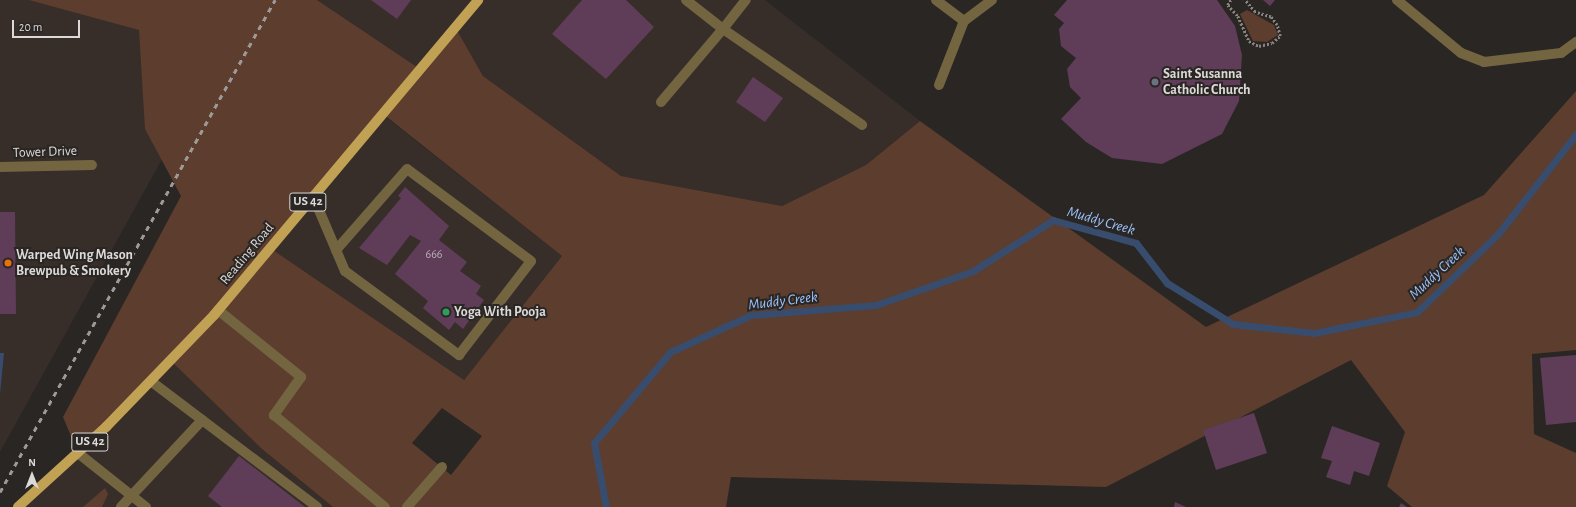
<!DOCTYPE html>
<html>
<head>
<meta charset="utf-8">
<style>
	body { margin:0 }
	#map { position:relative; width:1576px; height:507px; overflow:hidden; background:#2a2624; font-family:"Alegreya Sans",sans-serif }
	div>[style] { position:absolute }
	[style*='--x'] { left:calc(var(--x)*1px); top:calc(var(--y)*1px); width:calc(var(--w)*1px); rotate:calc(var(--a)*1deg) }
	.built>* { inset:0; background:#372e29 }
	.green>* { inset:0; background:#5d3d2d }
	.water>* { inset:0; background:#384d6e }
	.stream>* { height:7px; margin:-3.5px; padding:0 3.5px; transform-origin:3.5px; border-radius:3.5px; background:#384d6e }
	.building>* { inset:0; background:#5f3d58 }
	.path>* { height:2.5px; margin-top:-1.25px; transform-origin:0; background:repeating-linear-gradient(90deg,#878482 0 2px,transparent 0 4px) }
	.minor>* { height:10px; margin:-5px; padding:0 5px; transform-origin:5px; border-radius:5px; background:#746541 }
	.major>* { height:10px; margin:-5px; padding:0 5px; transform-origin:5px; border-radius:5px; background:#c1a154 }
	.rail>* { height:3px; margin-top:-1.5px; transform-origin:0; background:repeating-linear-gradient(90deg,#9d9a99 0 5px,transparent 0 10px) }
	.dots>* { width:11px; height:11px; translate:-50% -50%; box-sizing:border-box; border:2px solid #2a2624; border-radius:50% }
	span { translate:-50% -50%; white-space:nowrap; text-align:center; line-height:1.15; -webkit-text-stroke:4px #2a2624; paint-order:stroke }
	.number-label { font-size:12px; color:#bdb2b8 }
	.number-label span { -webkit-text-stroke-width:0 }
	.shield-label span { padding:1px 3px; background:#2a2624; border:1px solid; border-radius:3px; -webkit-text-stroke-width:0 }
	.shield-label { font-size:13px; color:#dcd9d8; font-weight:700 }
	.poi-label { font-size:14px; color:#dcd9d8; font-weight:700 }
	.left { translate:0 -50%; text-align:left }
	.street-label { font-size:14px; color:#dcd9d8 }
	.water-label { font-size:15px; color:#9cc2fb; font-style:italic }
	.north { position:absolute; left:12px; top:455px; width:40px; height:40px; -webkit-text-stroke:3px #2a2624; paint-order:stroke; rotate:0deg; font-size:11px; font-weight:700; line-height:16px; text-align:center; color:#dcd9d8 }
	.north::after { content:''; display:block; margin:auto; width:14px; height:18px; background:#dcd9d8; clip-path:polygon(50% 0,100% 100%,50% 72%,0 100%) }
	.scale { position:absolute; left:12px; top:20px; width:68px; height:18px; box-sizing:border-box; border:2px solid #dcd9d8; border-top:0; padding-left:5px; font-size:12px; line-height:14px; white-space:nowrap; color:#dcd9d8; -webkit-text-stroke:3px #2a2624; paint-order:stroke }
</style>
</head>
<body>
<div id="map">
	<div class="built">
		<div style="clip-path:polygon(0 0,250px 0,0 452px)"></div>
		<div style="clip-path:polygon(317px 0,765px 0,920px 121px,866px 165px,782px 206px,621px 176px,483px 76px,455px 28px,420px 69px)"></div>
		<div style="clip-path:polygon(382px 114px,562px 256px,464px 380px,270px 248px)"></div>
		<div style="clip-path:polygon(171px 361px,262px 449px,333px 507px,16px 507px)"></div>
	</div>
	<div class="green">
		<div style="clip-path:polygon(evenodd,29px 0,317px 0,420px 69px,455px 27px,483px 76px,621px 176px,782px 206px,866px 165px,920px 121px,1206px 327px,1484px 195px,1576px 91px,1576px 350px,1532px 354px,1534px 434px,1576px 453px,1576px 507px,1412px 507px,1387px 486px,1405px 432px,1351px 360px,1106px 487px,731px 477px,726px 507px,333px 507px,262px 449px,171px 361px,78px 453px,63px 417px,181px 196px,145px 129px,139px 30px,29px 0,383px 114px,562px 256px,464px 380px,270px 248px,383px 114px,29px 0,442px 408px,482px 436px,451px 475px,412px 443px,442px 408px)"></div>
		<div style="clip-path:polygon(1247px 10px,1274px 25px,1278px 35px,1267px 42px,1253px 41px,1240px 14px)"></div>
		<div style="clip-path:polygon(105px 488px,108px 494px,102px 507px,83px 507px)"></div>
	</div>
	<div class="water">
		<div style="clip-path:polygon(0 353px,4px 353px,0 394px)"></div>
	</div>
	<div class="stream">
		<div style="--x:606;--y:507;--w:65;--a:-100.6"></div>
		<div style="--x:594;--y:443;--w:119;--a:-50.1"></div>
		<div style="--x:670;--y:352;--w:89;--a:-24.6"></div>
		<div style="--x:751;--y:315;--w:125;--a:-4.6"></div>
		<div style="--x:876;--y:305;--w:103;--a:-19.3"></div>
		<div style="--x:973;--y:271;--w:95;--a:-32.5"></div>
		<div style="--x:1053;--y:220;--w:86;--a:15.5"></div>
		<div style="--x:1136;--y:243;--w:51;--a:52.2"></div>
		<div style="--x:1167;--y:283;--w:78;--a:31.8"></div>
		<div style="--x:1233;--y:324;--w:81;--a:6.3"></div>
		<div style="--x:1314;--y:333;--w:105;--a:-11.5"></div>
		<div style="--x:1417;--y:312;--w:112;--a:-43.9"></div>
		<div style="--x:1498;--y:234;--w:127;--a:-52"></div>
	</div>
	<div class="building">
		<div style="clip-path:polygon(371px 0,411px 0,397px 19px)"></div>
		<div style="clip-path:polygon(582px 0,626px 0,654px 27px,606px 79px,552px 34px)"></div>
		<div style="clip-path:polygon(1067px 0,1217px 0,1235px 26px,1242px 55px,1239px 101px,1222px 134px,1162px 164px,1112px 158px,1086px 142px,1061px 119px,1081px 98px,1070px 87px,1067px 69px,1076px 58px,1061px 46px,1059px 29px,1064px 23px,1054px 15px)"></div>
		<div style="clip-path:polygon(1263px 0,1275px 0,1270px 6px)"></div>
		<div style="clip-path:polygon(753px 77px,783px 98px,765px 122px,736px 102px)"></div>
		<div style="clip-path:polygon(405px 187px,449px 226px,439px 240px,467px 262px,460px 271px,481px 286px,476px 294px,484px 300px,463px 329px,455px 322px,449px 330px,423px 308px,428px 301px,395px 274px,421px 241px,410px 235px,387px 265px,359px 248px,401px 198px,398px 196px)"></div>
		<div style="clip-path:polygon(0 212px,15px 212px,16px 314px,0 314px)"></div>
		<div style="clip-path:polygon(1576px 355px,1576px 422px,1546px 425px,1540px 358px)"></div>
		<div style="clip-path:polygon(1254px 413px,1267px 453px,1216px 470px,1203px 430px)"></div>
		<div style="clip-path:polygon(1332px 426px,1380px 443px,1369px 476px,1354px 471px,1350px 485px,1326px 477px,1332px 461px,1321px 458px)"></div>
		<div style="clip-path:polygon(239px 456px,305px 507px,222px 507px,208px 496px)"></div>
		<div style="clip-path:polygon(1175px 502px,1186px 507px,1174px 507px)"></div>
		<div style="clip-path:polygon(1401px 503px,1407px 507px,1399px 507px)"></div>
	</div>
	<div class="path">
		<div style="--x:1231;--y:0;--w:6;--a:121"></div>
		<div style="--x:1228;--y:5;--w:15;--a:48"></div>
		<div style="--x:1238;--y:16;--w:27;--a:66"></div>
		<div style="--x:1249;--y:41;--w:11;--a:27"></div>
		<div style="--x:1259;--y:46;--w:13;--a:-13"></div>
		<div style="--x:1272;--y:43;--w:11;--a:-41"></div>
		<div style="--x:1280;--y:36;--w:11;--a:-105"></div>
		<div style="--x:1277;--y:25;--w:10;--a:-127"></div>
		<div style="--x:1271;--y:17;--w:17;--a:-163"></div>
		<div style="--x:1255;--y:12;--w:16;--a:-130"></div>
	</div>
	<div class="minor">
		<div style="--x:686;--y:0;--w:47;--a:38.1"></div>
		<div style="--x:723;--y:29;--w:37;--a:-52"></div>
		<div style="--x:936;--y:0;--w:35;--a:37"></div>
		<div style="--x:1397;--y:0;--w:83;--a:39.6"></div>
		<div style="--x:1461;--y:53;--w:25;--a:21"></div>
		<div style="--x:1484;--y:62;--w:78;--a:-6.7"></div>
		<div style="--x:1561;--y:53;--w:19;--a:-36"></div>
		<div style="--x:939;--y:85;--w:69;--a:-68.7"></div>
		<div style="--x:964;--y:21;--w:35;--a:-37"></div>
		<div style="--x:661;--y:102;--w:96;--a:-49.7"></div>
		<div style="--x:723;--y:29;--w:169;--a:34.6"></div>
		<div style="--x:0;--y:167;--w:92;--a:-1.2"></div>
		<div style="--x:313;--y:196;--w:82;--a:66.9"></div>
		<div style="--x:345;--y:271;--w:142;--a:36.4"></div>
		<div style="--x:459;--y:355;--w:118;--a:-52.5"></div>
		<div style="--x:531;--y:261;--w:154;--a:-143.4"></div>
		<div style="--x:407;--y:169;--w:108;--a:131.2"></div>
		<div style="--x:218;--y:310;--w:107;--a:38.9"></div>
		<div style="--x:301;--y:377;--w:47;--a:125.4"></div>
		<div style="--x:274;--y:415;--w:144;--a:39.7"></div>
		<div style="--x:152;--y:382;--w:207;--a:37.1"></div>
		<div style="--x:78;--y:453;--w:87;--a:38.5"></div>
		<div style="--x:121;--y:507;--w:119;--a:-47"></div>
		<div style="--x:407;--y:507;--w:53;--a:-48.8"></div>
	</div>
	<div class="major">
		<div style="--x:18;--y:507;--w:119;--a:-42.3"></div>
		<div style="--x:106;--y:427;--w:156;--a:-46"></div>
		<div style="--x:214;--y:315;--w:411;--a:-50"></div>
	</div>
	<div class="rail">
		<div style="--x:0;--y:492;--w:564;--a:-60.8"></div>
	</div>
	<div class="dots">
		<div style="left:1155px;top:82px;background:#6b7280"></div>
		<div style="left:8px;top:263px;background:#e8710a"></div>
		<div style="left:446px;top:312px;background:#2e9e5b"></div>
	</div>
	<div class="number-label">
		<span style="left:434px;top:255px">666</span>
	</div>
	<div class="shield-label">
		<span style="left:308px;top:202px">US 42</span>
		<span style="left:90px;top:442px">US 42</span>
	</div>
	<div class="poi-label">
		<span class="left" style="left:1163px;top:82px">Saint Susanna<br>Catholic Church</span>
		<span class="left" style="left:16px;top:263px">Warped Wing Mason<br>Brewpub &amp; Smokery</span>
		<span class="left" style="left:454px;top:312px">Yoga With Pooja</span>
	</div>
	<div class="street-label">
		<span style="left:45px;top:152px;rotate:-2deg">Tower Drive</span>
		<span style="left:247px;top:254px;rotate:-50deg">Reading Road</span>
	</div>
	<div class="water-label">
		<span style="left:1101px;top:221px;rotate:16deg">Muddy Creek</span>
		<span style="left:1437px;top:273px;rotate:-43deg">Muddy Creek</span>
		<span style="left:783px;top:301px;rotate:-7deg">Muddy Creek</span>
	</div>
	<div class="north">N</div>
	<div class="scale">20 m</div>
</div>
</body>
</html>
